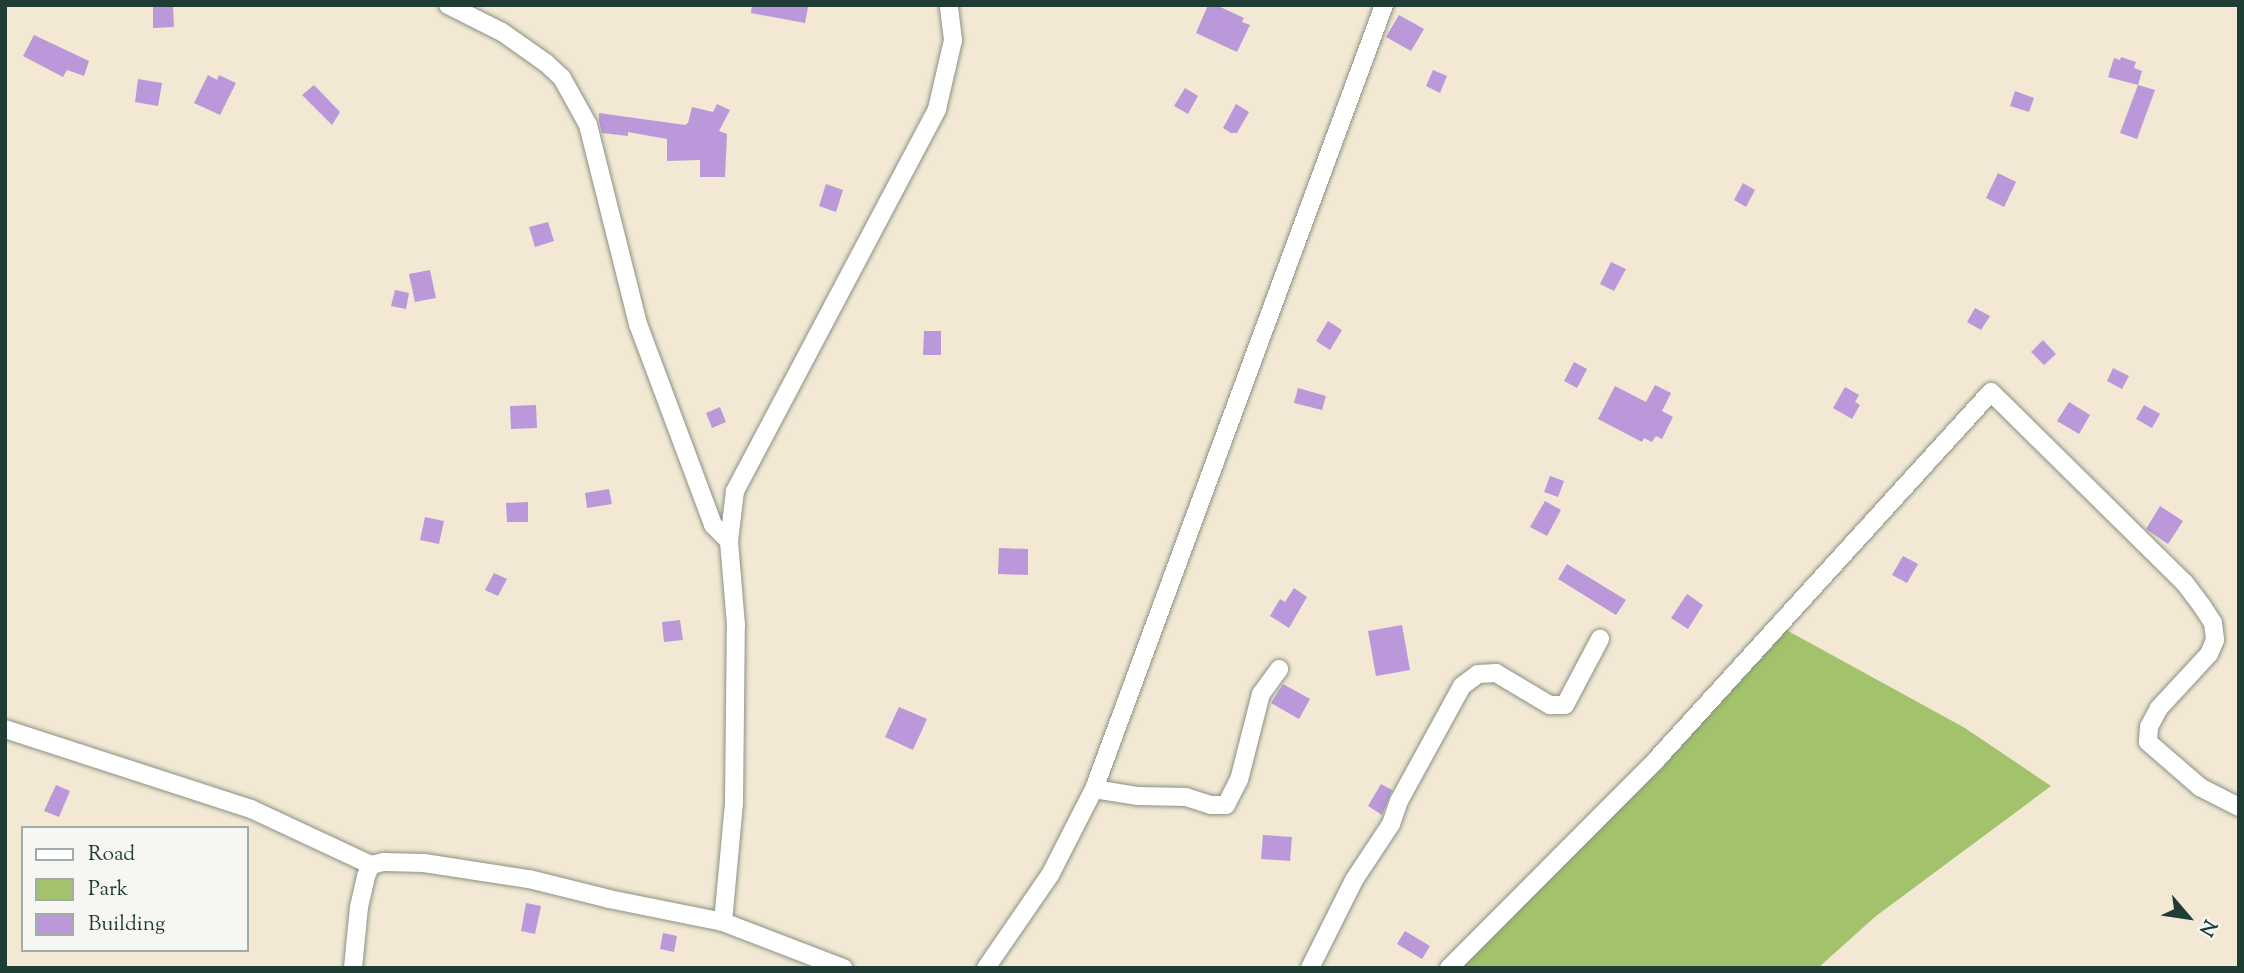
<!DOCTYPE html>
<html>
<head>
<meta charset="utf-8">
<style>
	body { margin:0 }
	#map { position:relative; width:2244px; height:973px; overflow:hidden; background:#f2e8d3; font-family:"Sorts Mill Goudy",serif }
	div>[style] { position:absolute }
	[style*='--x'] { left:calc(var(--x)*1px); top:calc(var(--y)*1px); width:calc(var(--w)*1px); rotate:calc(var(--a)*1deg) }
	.green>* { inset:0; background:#a2c36c }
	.building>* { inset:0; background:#ba98d9 }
	.roads { filter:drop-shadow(0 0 2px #889284) drop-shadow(0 0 2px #889284) }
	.street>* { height:18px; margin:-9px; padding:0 9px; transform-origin:9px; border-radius:9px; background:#fff }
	span { translate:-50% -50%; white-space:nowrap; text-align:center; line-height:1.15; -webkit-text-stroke:5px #f6f6f2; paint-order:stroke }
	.frame { position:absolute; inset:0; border:7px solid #1f3d34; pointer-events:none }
	.legend { position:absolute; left:21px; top:826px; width:228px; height:126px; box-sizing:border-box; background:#f6f6f2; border:2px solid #a0aca6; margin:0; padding:9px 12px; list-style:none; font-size:21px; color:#1f3d34 }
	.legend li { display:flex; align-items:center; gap:14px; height:35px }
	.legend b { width:35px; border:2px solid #a0aca6 }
	.north { position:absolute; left:2153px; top:882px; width:70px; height:70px; -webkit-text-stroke:5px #f6f6f2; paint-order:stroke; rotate:119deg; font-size:19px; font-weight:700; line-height:28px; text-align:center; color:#1f3d34 }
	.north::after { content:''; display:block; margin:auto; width:24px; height:32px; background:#1f3d34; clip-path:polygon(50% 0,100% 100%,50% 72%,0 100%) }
</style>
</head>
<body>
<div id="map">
	<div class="green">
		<div style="clip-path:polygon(1779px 626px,1965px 728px,2051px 786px,1876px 916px,1818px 968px,1449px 968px)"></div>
	</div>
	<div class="building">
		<div style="clip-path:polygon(752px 5px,799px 5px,808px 7px,805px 23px,751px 13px)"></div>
		<div style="clip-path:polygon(1208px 5px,1216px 5px,1244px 18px,1242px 22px,1250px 25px,1237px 52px,1196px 33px)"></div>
		<div style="clip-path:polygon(153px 7px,173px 7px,174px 27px,153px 28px)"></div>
		<div style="clip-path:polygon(1399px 15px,1424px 29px,1411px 51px,1386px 37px)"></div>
		<div style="clip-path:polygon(34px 35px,89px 61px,84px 76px,67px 70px,63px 77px,23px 56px)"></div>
		<div style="clip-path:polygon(2121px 57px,2136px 62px,2134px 68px,2142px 71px,2138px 85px,2108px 77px,2114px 58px,2120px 60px)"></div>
		<div style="clip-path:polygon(1433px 70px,1447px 76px,1440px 93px,1426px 86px)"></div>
		<div style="clip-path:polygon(208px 75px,217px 80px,219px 75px,236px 83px,220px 115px,194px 103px)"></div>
		<div style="clip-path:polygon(138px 79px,162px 83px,158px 106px,135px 102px)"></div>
		<div style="clip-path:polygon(314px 85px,340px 112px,332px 125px,302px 95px)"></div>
		<div style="clip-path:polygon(2138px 85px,2155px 90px,2137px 139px,2120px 133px)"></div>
		<div style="clip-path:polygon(1185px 88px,1198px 96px,1188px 114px,1174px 106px)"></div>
		<div style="clip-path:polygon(2015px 91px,2034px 98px,2029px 112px,2010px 106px)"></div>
		<div style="clip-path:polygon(717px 104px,730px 110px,719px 131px,727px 134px,725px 177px,700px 177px,700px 160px,667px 161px,667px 139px,628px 132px,628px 136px,602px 133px,599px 121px,599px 113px,685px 125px,688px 123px,692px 107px,713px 112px)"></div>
		<div style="clip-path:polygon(1236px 104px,1249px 112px,1237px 133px,1231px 133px,1223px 128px)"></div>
		<div style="clip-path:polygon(1998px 173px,2016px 182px,2004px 207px,1986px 198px)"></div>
		<div style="clip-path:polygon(1743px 183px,1755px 190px,1746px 207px,1734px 200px)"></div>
		<div style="clip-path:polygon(826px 184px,843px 190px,836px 212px,819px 206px)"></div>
		<div style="clip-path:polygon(548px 222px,554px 241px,535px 247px,529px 227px)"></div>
		<div style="clip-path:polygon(1611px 262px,1626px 269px,1614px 291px,1600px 284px)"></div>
		<div style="clip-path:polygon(430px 270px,436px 298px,415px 302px,409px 274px)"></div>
		<div style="clip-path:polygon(395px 290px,409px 293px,406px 309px,391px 306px)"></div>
		<div style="clip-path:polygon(1975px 308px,1990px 316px,1981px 330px,1967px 322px)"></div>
		<div style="clip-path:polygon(1328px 321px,1342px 330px,1330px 350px,1316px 341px)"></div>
		<div style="clip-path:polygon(924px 331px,941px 331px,941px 355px,923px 355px)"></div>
		<div style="clip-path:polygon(2043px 340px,2056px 354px,2044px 365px,2031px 352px)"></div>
		<div style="clip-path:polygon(1574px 362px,1587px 369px,1577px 388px,1564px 381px)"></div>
		<div style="clip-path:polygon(2113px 368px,2129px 376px,2122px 389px,2107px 381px)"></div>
		<div style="clip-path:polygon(1655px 385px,1671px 393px,1662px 411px,1673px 417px,1662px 439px,1656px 436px,1652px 442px,1644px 438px,1642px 442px,1598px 419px,1615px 386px,1646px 402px)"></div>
		<div style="clip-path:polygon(1845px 387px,1859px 395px,1855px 402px,1860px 405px,1852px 419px,1833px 408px)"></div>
		<div style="clip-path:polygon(1298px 388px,1326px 396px,1322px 410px,1294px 403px)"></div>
		<div style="clip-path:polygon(2069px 402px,2090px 415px,2079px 434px,2057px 421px)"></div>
		<div style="clip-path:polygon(536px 405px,537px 428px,511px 429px,510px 406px)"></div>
		<div style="clip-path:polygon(2144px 405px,2160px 414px,2152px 428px,2136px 419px)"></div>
		<div style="clip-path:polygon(720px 407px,726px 422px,712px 428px,706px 413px)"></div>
		<div style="clip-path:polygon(1550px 476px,1564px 481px,1558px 497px,1544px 492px)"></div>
		<div style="clip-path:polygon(609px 489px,612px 504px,587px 508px,585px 493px)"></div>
		<div style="clip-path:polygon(1545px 501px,1561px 510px,1547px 536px,1530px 527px)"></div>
		<div style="clip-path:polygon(528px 502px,528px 522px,507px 522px,506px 503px)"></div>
		<div style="clip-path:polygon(2160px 506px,2183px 521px,2168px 544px,2146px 529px)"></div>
		<div style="clip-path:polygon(425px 517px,444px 521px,439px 544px,420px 540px)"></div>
		<div style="clip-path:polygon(999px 548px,1028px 549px,1028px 575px,998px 574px)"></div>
		<div style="clip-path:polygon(1903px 556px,1918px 564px,1907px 583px,1892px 575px)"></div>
		<div style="clip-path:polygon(1567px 564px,1626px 600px,1616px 615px,1558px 579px)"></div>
		<div style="clip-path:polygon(494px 573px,507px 579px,498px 596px,485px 590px)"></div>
		<div style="clip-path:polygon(1294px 588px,1307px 597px,1289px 628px,1270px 616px,1280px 599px,1285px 602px)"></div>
		<div style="clip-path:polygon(1687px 594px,1703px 605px,1688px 629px,1671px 618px)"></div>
		<div style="clip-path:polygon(680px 620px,683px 640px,664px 642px,662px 622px)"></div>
		<div style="clip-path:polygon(1402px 625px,1410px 670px,1376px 676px,1368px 631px)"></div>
		<div style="clip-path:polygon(1283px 684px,1310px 699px,1299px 719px,1271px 703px)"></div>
		<div style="clip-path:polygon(899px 707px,927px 719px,913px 750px,885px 737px)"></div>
		<div style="clip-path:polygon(1381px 784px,1392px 790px,1382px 815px,1368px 806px)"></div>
		<div style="clip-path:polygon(56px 785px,70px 791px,59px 817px,44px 811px)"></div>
		<div style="clip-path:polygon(1263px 835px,1292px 837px,1290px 861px,1261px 859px)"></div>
		<div style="clip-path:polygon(526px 903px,541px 906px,535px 934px,521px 931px)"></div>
		<div style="clip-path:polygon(1405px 931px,1430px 946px,1422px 959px,1397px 944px)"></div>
		<div style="clip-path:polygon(663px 933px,677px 936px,674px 952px,660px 949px)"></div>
	</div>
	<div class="roads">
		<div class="street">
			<div style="--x:448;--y:5;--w:60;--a:26.6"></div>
			<div style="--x:502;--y:32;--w:54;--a:35.2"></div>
			<div style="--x:546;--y:63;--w:22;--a:43"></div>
			<div style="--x:562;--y:78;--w:54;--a:61"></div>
			<div style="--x:588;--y:125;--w:205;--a:75.9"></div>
			<div style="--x:638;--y:324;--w:215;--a:69.5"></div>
			<div style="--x:713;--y:525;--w:23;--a:45"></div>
			<div style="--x:5;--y:729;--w:259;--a:18"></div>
			<div style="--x:251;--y:809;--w:132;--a:25"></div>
			<div style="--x:1094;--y:789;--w:836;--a:-69.7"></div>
			<div style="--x:723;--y:922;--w:120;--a:-84.7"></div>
			<div style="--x:734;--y:803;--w:178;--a:-89.4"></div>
			<div style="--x:736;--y:625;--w:84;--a:-94.8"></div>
			<div style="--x:729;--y:541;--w:50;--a:-83.2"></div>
			<div style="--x:735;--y:491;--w:432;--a:-62.1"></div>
			<div style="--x:937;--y:109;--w:71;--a:-76.9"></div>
			<div style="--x:953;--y:40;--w:35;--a:-97"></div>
			<div style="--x:353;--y:968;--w:61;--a:-84.4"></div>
			<div style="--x:359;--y:907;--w:32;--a:-77"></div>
			<div style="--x:366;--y:876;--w:12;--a:-66"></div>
			<div style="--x:371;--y:865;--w:13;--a:-13"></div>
			<div style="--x:384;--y:862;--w:40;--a:1.4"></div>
			<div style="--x:424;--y:863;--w:106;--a:8.7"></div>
			<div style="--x:529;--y:879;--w:82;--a:14"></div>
			<div style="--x:609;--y:899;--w:116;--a:11.4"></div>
			<div style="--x:723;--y:922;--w:129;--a:21"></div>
			<div style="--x:986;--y:968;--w:113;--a:-55.5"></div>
			<div style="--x:1050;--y:875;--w:97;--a:-62.9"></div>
			<div style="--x:1094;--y:789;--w:45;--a:9"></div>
			<div style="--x:1138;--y:796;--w:48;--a:1.2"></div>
			<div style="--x:1186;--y:797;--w:26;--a:18"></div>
			<div style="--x:1211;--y:805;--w:15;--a:0"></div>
			<div style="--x:1226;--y:805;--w:28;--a:-63"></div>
			<div style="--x:1239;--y:780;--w:89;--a:-75.7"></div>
			<div style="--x:1261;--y:694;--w:31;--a:-54"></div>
			<div style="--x:1310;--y:968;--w:98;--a:-63.4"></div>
			<div style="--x:1354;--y:880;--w:67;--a:-56.5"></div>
			<div style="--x:1391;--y:824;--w:24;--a:-71"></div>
			<div style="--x:1399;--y:801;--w:131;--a:-61.3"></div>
			<div style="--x:1462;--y:686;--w:20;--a:-37"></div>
			<div style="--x:1478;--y:674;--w:18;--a:-3"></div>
			<div style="--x:1496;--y:673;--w:63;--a:30.7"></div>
			<div style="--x:1550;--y:705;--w:15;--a:0"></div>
			<div style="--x:1565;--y:705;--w:75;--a:-62.1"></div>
			<div style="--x:1449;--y:968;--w:295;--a:-45.1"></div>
			<div style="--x:1657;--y:759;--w:496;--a:-47.7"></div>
			<div style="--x:1991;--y:392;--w:271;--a:44.6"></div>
			<div style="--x:2184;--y:582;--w:30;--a:53"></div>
			<div style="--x:2202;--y:606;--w:20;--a:57"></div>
			<div style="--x:2213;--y:623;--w:17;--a:83"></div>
			<div style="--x:2215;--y:640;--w:15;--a:113"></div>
			<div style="--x:2209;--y:654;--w:74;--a:132.8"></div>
			<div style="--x:2159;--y:708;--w:21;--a:118"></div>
			<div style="--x:2149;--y:727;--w:15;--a:94"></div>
			<div style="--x:2148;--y:742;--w:69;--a:40.9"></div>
			<div style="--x:2200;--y:787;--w:44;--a:27.1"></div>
		</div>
	</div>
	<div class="frame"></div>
	<ul class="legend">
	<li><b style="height:9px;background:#fff"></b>Road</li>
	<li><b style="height:19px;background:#a2c36c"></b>Park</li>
	<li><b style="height:19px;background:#ba98d9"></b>Building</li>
	</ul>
	<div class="north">N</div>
</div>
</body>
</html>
